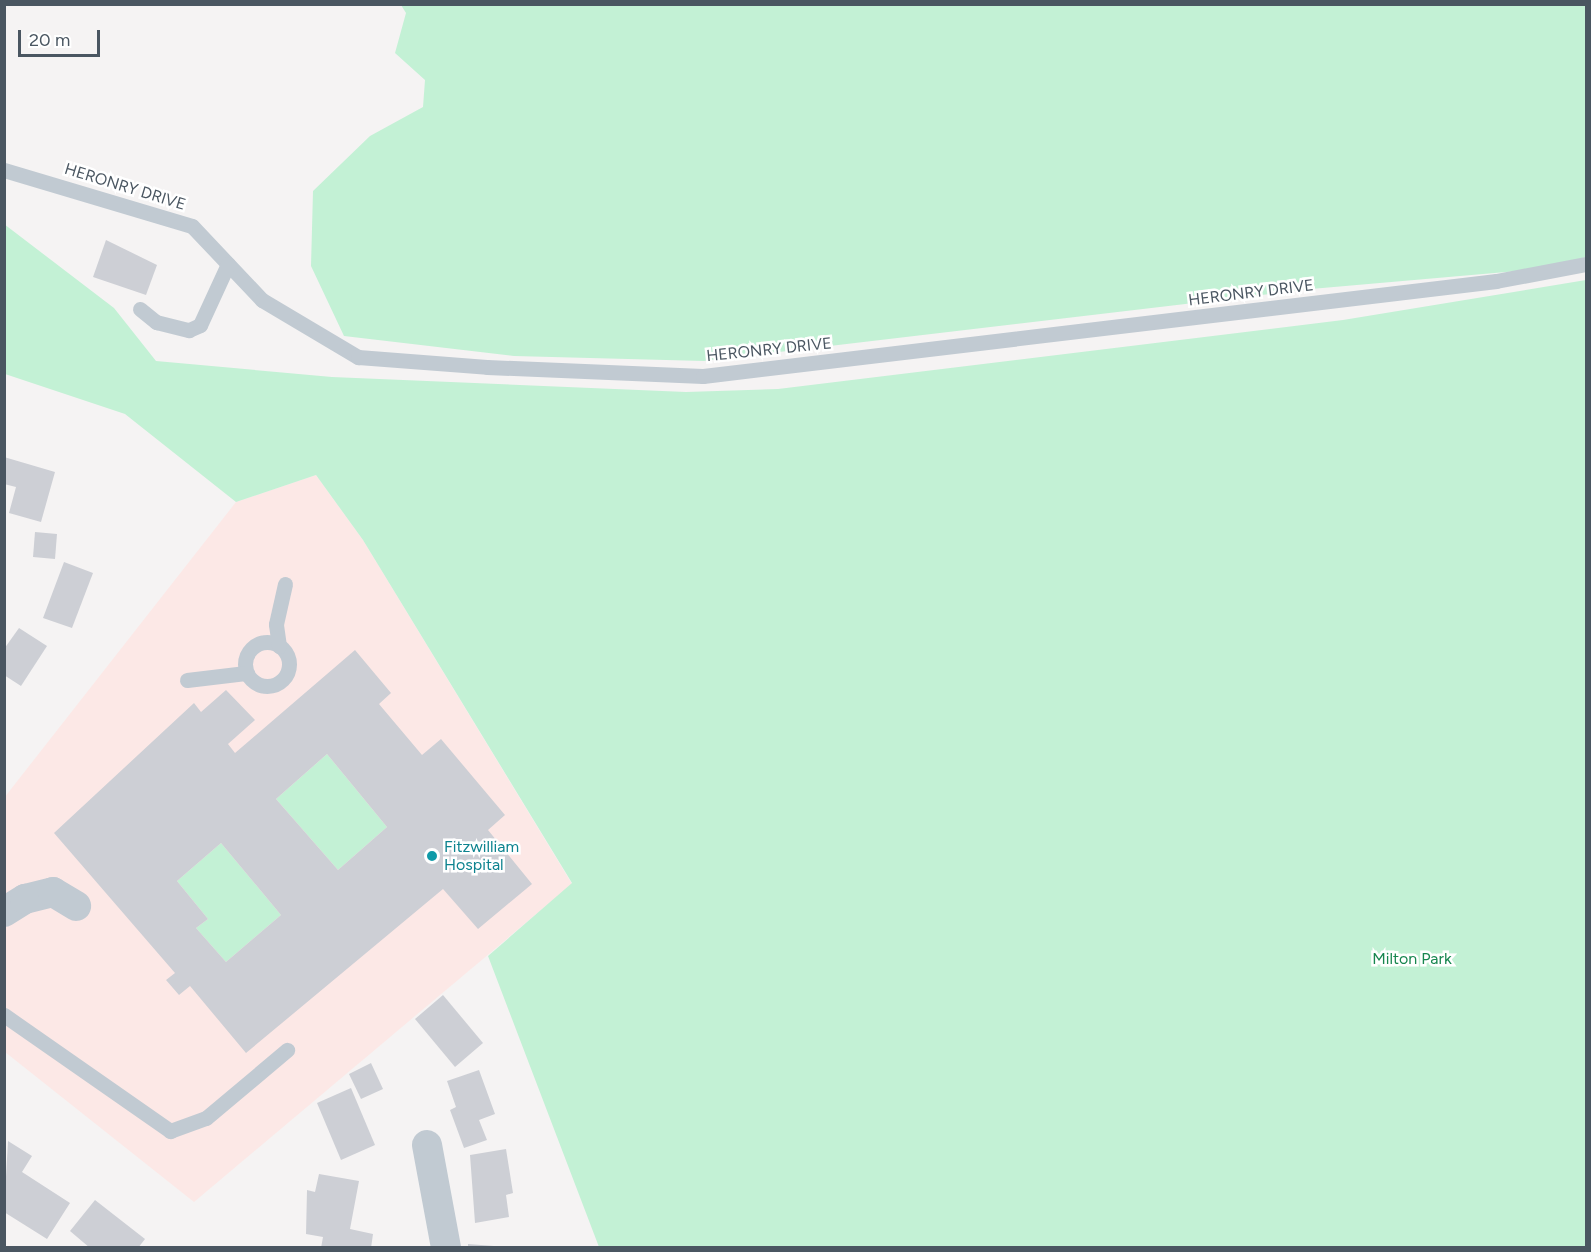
<!DOCTYPE html>
<html>
<head>
<meta charset="utf-8">
<style>
	body { margin:0 }
	#map { position:relative; width:1591px; height:1252px; overflow:hidden; background:#f5f3f3; font-family:Figtree,sans-serif }
	div>[style] { position:absolute }
	[style*='--x'] { left:calc(var(--x)*1px); top:calc(var(--y)*1px); width:calc(var(--w)*1px); rotate:calc(var(--a)*1deg) }
	.medical>* { inset:0; background:#fce8e6 }
	.green>* { inset:0; background:#c3f1d5 }
	.building>* { inset:0; background:#cdcfd5 }
	.service>* { height:15px; margin:-7.5px; padding:0 7.5px; transform-origin:7.5px; border-radius:7.5px; background:#c1cad2 }
	.service>.ring { margin:-7.5px; padding:0; box-sizing:content-box; background:none; border:15px solid #c1cad2; border-radius:50% }
	.minor>* { height:30px; margin:-15px; padding:0 15px; transform-origin:15px; border-radius:15px; background:#c1cad2 }
	.dots>* { width:16px; height:16px; translate:-50% -50%; box-sizing:border-box; border:3px solid #fff; border-radius:50% }
	span { translate:-50% -50%; white-space:nowrap; text-align:center; line-height:1.15; -webkit-text-stroke:5px #fff; paint-order:stroke }
	.street-label { font-size:16px; color:#4a5661 }
	.culture-label { font-size:16px; color:#0d838f }
	.left { translate:0 -50%; text-align:left }
	.park-label { font-size:16px; color:#17864f }
	.frame { position:absolute; inset:0; border:6px solid #4a5661; pointer-events:none }
	.scale { position:absolute; left:18px; top:30px; width:82px; height:27px; box-sizing:border-box; border:3px solid #4a5661; border-top:0; padding-left:8px; font-size:18px; line-height:21px; white-space:nowrap; color:#4a5661; -webkit-text-stroke:4px #fff; paint-order:stroke }
</style>
</head>
<body>
<div id="map">
	<div class="medical">
		<div style="clip-path:polygon(316px 475px,363px 540px,572px 884px,194px 1202px,5px 1052px,4px 798px,236px 502px)"></div>
	</div>
	<div class="green">
		<div style="clip-path:polygon(401px 5px,1586px 5px,1586px 257px,1539px 269px,1311px 289px,704px 361px,514px 356px,344px 336px,311px 266px,313px 191px,370px 136px,423px 107px,425px 80px,395px 53px,406px 13px)"></div>
		<div style="clip-path:polygon(4px 224px,114px 308px,156px 361px,332px 377px,686px 392px,778px 389px,1343px 320px,1586px 280px,1586px 1247px,599px 1247px,488px 956px,572px 883px,363px 540px,316px 475px,236px 502px,125px 414px,5px 374px)"></div>
		<div style="clip-path:polygon(327px 754px,387px 827px,338px 870px,276px 799px)"></div>
		<div style="clip-path:polygon(221px 843px,281px 915px,226px 962px,196px 928px,208px 919px,177px 881px)"></div>
	</div>
	<div class="building">
		<div style="clip-path:polygon(106px 240px,157px 265px,146px 295px,93px 277px)"></div>
		<div style="clip-path:polygon(4px 457px,55px 472px,41px 522px,9px 513px,16px 487px,4px 484px)"></div>
		<div style="clip-path:polygon(35px 532px,57px 534px,55px 559px,33px 557px)"></div>
		<div style="clip-path:polygon(64px 562px,93px 573px,72px 628px,43px 618px)"></div>
		<div style="clip-path:polygon(19px 628px,47px 646px,21px 686px,4px 675px,4px 649px)"></div>
		<div style="clip-path:polygon(evenodd,355px 650px,391px 693px,379px 704px,422px 755px,441px 739px,505px 815px,488px 830px,532px 884px,478px 929px,443px 889px,246px 1053px,190px 986px,179px 995px,166px 980px,175px 973px,54px 833px,194px 703px,201px 712px,226px 690px,255px 720px,228px 744px,235px 753px,355px 650px,327px 754px,387px 827px,338px 870px,276px 799px,327px 754px,355px 650px,221px 843px,281px 915px,226px 962px,196px 928px,208px 919px,177px 881px,221px 843px)"></div>
		<div style="clip-path:polygon(443px 995px,483px 1043px,455px 1067px,415px 1019px)"></div>
		<div style="clip-path:polygon(371px 1063px,383px 1089px,361px 1099px,349px 1074px)"></div>
		<div style="clip-path:polygon(479px 1070px,495px 1114px,479px 1120px,487px 1140px,464px 1148px,450px 1110px,456px 1107px,447px 1081px)"></div>
		<div style="clip-path:polygon(351px 1088px,375px 1145px,341px 1160px,317px 1103px)"></div>
		<div style="clip-path:polygon(8px 1141px,32px 1156px,22px 1172px,70px 1203px,47px 1239px,4px 1212px)"></div>
		<div style="clip-path:polygon(506px 1149px,513px 1193px,506px 1195px,509px 1217px,475px 1223px,470px 1155px)"></div>
		<div style="clip-path:polygon(319px 1174px,359px 1181px,350px 1229px,373px 1234px,371px 1248px,321px 1248px,323px 1237px,306px 1234px,307px 1190px,315px 1192px)"></div>
		<div style="clip-path:polygon(95px 1200px,145px 1239px,138px 1248px,90px 1248px,70px 1231px)"></div>
		<div style="clip-path:polygon(468px 1244px,494px 1246px,494px 1248px,468px 1248px)"></div>
	</div>
	<div class="service">
		<div style="--x:4;--y:170;--w:196;--a:16.6"></div>
		<div style="--x:192;--y:226;--w:102;--a:46.6"></div>
		<div style="--x:262;--y:300;--w:112;--a:30.7"></div>
		<div style="--x:358;--y:357;--w:129;--a:4.4"></div>
		<div style="--x:487;--y:367;--w:216;--a:2.4"></div>
		<div style="--x:703;--y:376;--w:799;--a:-6.83"></div>
		<div style="--x:1496;--y:281;--w:92;--a:-10.7"></div>
		<div style="--x:140;--y:309;--w:21;--a:39"></div>
		<div style="--x:156;--y:322;--w:34;--a:14"></div>
		<div style="--x:189;--y:330;--w:12;--a:-24"></div>
		<div style="--x:200;--y:325;--w:67;--a:-65.3"></div>
		<div class="ring" style="left:245px;top:642px;width:29px;height:29px"></div>
		<div style="--x:279;--y:646;--w:22;--a:-98"></div>
		<div style="--x:276;--y:624;--w:41;--a:-77.3"></div>
		<div style="--x:187;--y:680;--w:59;--a:-6.8"></div>
		<div style="--x:4;--y:1015;--w:203;--a:34.9"></div>
		<div style="--x:170;--y:1131;--w:38;--a:-20"></div>
		<div style="--x:206;--y:1118;--w:106;--a:-40"></div>
	</div>
	<div class="minor">
		<div style="--x:4;--y:912;--w:25;--a:-32"></div>
		<div style="--x:25;--y:899;--w:29;--a:-14"></div>
		<div style="--x:53;--y:892;--w:27;--a:31"></div>
		<div style="--x:427;--y:1145;--w:105;--a:79.5"></div>
	</div>
	<div class="dots">
		<div style="left:432px;top:856px;background:#0f9aa8"></div>
	</div>
	<div class="street-label">
		<span style="left:125px;top:187px;rotate:17deg">HERONRY DRIVE</span>
		<span style="left:1251px;top:293px;rotate:-7deg">HERONRY DRIVE</span>
		<span style="left:769px;top:350px;rotate:-6deg">HERONRY DRIVE</span>
	</div>
	<div class="culture-label">
		<span class="left" style="left:444px;top:856px">Fitzwilliam<br>Hospital</span>
	</div>
	<div class="park-label">
		<span style="left:1412px;top:959px">Milton Park</span>
	</div>
	<div class="frame"></div>
	<div class="scale">20 m</div>
</div>
</body>
</html>
